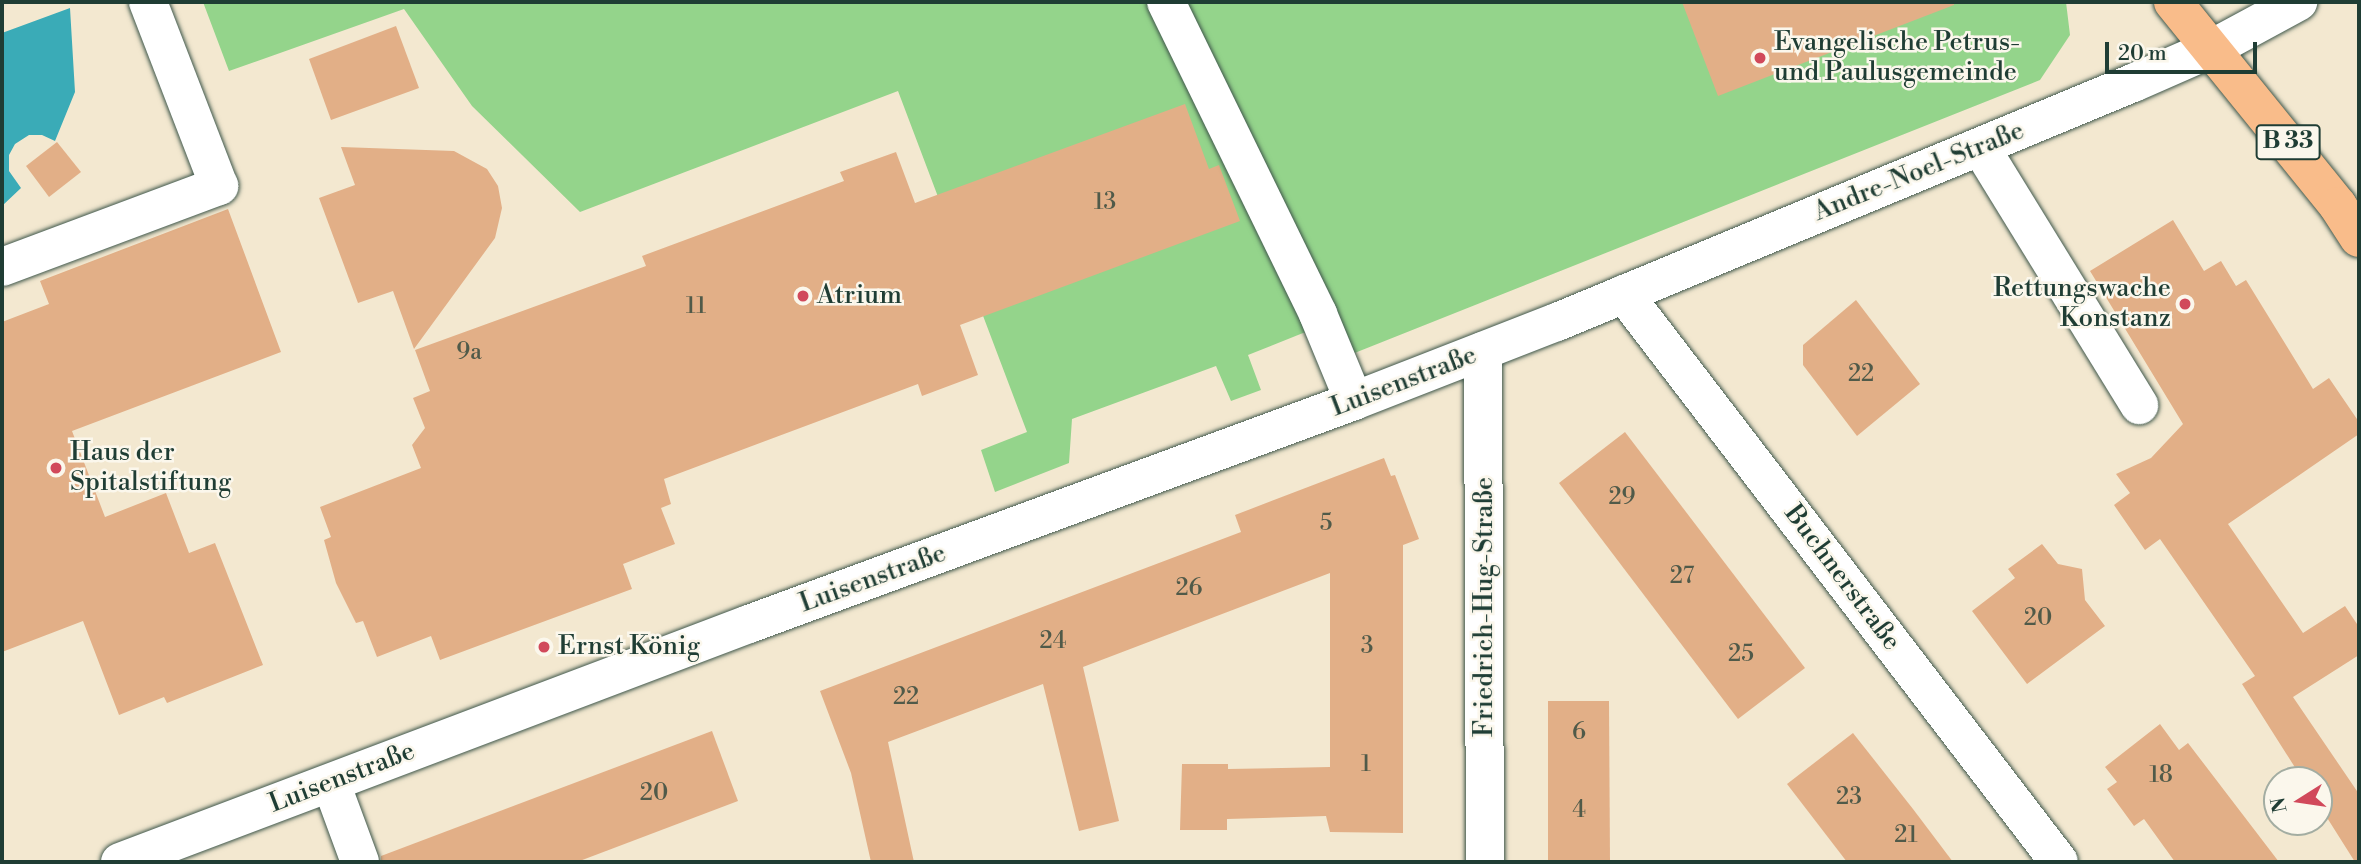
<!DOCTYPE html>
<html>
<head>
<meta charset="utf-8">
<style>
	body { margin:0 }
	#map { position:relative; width:2361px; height:864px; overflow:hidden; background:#f3e8d0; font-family:"Libre Bodoni",serif }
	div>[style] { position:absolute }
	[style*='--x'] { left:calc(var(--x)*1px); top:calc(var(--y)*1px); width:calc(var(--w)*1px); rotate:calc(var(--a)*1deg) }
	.green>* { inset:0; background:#94d48b }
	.water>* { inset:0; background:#3aabb7 }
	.building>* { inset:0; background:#e2af87 }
	.roads { filter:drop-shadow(0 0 2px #3f574b) drop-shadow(0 0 2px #3f574b) }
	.minor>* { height:38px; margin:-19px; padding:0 19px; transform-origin:19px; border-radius:19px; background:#fff }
	.major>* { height:38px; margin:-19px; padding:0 19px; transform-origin:19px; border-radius:19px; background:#f9bc8a }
	.dots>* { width:19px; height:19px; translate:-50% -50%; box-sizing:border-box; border:4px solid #fbf7ec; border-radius:50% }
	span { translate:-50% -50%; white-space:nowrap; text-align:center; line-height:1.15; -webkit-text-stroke:5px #fbf7ec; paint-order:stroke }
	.number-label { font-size:23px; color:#505a49 }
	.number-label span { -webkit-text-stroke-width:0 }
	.shield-label span { padding:2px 5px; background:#fbf7ec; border:2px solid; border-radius:5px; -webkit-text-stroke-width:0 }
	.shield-label { font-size:24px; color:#1f3d34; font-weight:700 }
	.poi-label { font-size:26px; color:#1f3d34 }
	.left { translate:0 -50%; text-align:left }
	.right { translate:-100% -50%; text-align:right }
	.street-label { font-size:26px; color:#1f3d34 }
	.frame { position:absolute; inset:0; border:4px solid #1f3d34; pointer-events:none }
	.north { position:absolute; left:2263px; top:766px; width:70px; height:70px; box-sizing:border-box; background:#fbf7ec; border:2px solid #a3ada2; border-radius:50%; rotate:258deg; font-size:19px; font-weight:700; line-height:28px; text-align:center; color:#1f3d34 }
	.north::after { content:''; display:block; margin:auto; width:24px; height:32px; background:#d1495b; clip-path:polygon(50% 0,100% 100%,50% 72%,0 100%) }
	.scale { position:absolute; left:2105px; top:42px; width:152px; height:32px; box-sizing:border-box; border:4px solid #1f3d34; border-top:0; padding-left:9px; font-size:21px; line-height:24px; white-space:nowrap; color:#1f3d34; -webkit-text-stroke:5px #fbf7ec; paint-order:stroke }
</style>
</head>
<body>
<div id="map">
	<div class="green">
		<div style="clip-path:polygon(203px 2px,2066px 2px,2070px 35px,2040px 80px,1337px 360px,1323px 325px,1248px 355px,1261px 390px,1231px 401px,1216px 366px,1072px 419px,1069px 463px,995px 492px,981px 450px,1027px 432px,898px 91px,580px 212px,472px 106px,404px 9px,229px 71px)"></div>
	</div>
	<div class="water">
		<div style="clip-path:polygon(70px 8px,75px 92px,55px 141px,42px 135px,29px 135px,15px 144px,9px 155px,9px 171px,21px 188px,2px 206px,2px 33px)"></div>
	</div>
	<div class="building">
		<div style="clip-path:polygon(1682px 2px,1954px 2px,1954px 5px,1718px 96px)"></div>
		<div style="clip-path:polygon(396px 26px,419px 88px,331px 120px,309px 59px)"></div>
		<div style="clip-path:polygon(1185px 104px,1209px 169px,1219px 165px,1240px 221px,960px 325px,978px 375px,922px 396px,918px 384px,664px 479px,671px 504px,661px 508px,675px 544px,623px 564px,632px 589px,440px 660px,431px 636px,377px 657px,363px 621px,356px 623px,336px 583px,324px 540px,331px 537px,320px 507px,421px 468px,412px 445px,425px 428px,413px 398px,430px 391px,415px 350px,646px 266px,642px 256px,844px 181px,840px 172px,896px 152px,915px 203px)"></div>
		<div style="clip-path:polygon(57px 142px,81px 172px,49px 197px,26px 166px)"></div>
		<div style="clip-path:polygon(341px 147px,454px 151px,487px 169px,498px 186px,502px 208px,495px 238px,414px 349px,393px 291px,358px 303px,319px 198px,355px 185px)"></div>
		<div style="clip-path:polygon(228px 209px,281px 352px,72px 431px,105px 517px,166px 493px,189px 553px,215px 543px,263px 665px,167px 703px,164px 697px,119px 715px,83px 621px,2px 652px,2px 322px,49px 304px,40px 281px)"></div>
		<div style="clip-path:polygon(2173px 220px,2204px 271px,2221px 261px,2236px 286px,2246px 280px,2313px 389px,2329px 378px,2359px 422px,2359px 434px,2228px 524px,2303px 633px,2345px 606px,2359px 627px,2359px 655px,2293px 697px,2359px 794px,2359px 862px,2355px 862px,2319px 805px,2319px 780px,2303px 780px,2242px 684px,2255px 676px,2160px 539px,2145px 550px,2114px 505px,2130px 493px,2116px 474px,2151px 458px,2183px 424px,2090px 271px)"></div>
		<div style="clip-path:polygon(1856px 300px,1920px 384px,1857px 436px,1803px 365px,1803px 345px)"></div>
		<div style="clip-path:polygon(1625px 432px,1805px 668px,1738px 719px,1559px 483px)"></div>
		<div style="clip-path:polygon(1384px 458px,1391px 476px,1395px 475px,1419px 539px,1403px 545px,1403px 833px,1330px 832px,1326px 816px,1227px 819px,1227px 830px,1180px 830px,1182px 764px,1228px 764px,1228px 769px,1330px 767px,1330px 573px,1083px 667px,1119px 821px,1079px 831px,1043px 684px,888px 742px,914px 862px,871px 862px,851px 773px,820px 691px,1241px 532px,1235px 515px)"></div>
		<div style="clip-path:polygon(2042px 544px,2058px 564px,2082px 569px,2085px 600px,2105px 626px,2027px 684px,1972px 611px,2015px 578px,2008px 569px)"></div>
		<div style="clip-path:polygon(1548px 701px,1609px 701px,1610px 862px,1548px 862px)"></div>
		<div style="clip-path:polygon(2160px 724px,2179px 750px,2188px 743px,2279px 862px,2175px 862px,2144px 819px,2134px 826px,2107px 789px,2117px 782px,2105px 767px)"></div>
		<div style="clip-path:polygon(712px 731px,738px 801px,577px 862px,381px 862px,381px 856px)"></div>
		<div style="clip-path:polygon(1853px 733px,1913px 809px,1953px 862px,1847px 862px,1787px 784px)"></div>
	</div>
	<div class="roads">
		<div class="minor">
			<div style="--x:1166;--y:2;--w:347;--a:64"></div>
			<div style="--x:1318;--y:314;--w:94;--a:67.5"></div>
			<div style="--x:1981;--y:148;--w:302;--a:58.4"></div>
			<div style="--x:2;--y:267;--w:232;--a:-20.5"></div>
			<div style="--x:219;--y:186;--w:197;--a:-111.1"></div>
			<div style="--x:1624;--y:294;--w:715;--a:52.55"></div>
			<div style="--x:1483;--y:351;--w:511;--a:89.78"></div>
			<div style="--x:331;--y:783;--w:84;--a:69.8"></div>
			<div style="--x:120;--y:862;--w:673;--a:-20.73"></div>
			<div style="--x:749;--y:624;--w:645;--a:-20.23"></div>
			<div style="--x:1354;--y:401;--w:218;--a:-21.3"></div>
			<div style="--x:1557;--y:322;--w:624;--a:-22.54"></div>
			<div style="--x:2133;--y:83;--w:87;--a:-23.6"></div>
			<div style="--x:2213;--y:48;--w:97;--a:-28.4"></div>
		</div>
		<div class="major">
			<div style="--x:2173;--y:2;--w:262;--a:51"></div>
			<div style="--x:2338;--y:206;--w:38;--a:57"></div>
		</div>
	</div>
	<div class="dots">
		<div style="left:1760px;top:58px;background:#d1495b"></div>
		<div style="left:803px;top:296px;background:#d1495b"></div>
		<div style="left:2185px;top:304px;background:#d1495b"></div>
		<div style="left:56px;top:468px;background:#d1495b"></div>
		<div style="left:544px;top:647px;background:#d1495b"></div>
	</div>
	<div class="number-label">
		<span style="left:1105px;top:202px">13</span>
		<span style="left:696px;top:306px">11</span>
		<span style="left:469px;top:352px">9a</span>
		<span style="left:1861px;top:374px">22</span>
		<span style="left:1622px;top:497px">29</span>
		<span style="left:1326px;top:523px">5</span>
		<span style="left:1682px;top:576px">27</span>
		<span style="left:1189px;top:588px">26</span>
		<span style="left:2038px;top:618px">20</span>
		<span style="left:1053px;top:641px">24</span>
		<span style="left:1367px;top:646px">3</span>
		<span style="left:1741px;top:654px">25</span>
		<span style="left:906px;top:697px">22</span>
		<span style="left:1579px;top:732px">6</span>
		<span style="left:1366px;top:764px">1</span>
		<span style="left:2161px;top:775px">18</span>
		<span style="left:654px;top:793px">20</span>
		<span style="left:1849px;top:797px">23</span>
		<span style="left:1579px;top:810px">4</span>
		<span style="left:1906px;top:835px">21</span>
	</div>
	<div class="shield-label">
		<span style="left:2288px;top:142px">B 33</span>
	</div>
	<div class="poi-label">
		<span class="left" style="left:1774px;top:58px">Evangelische Petrus-<br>und Paulusgemeinde</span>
		<span class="right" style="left:2171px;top:304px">Rettungswache<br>Konstanz</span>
		<span class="left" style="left:817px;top:296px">Atrium</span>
		<span class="left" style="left:70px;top:468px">Haus der<br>Spitalstiftung</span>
		<span class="left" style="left:558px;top:647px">Ernst König</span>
	</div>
	<div class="street-label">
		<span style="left:1919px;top:172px;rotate:-22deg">Andre-Noel-Straße</span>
		<span style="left:1404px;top:382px;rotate:-21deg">Luisenstraße</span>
		<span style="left:1842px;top:578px;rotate:53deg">Buchnerstraße</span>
		<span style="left:873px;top:579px;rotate:-20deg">Luisenstraße</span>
		<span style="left:1485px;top:607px;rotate:-90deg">Friedrich-Hug-Straße</span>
		<span style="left:342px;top:778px;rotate:-21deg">Luisenstraße</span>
	</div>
	<div class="frame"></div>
	<div class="north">N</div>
	<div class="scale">20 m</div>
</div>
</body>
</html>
